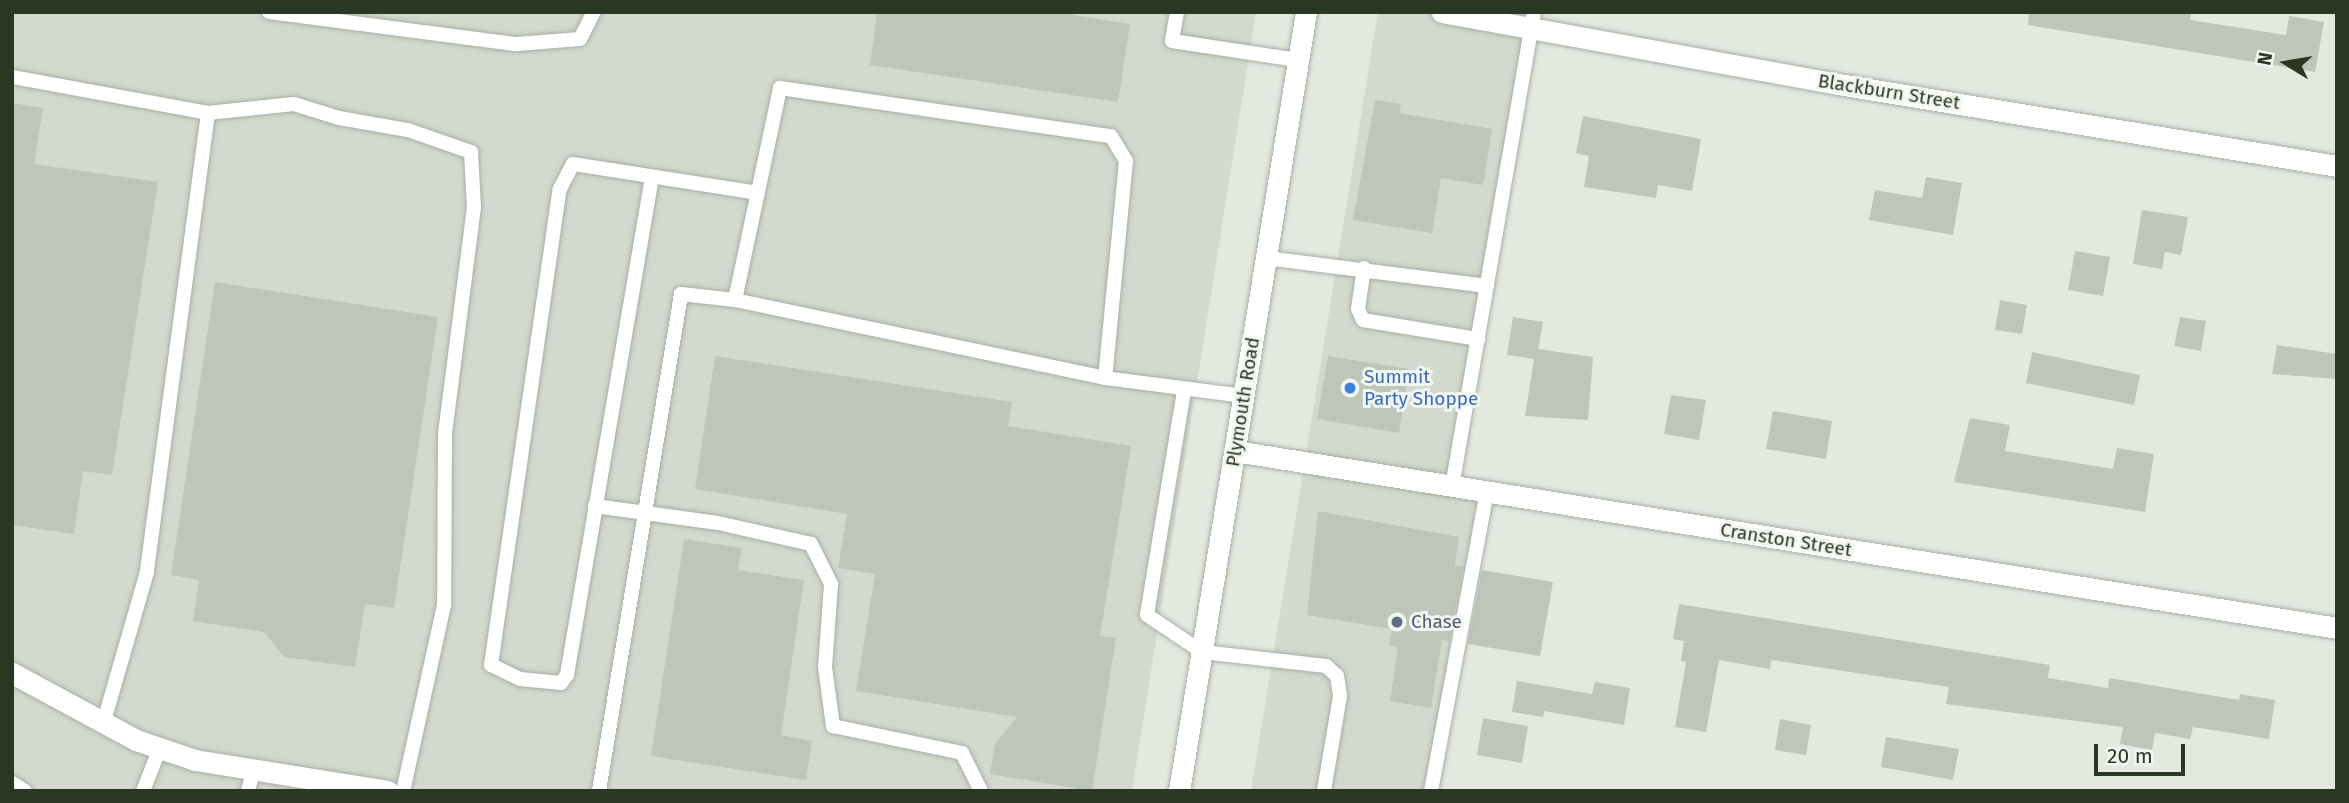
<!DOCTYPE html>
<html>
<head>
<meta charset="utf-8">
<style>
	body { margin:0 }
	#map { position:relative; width:2349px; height:803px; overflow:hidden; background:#e4e9e0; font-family:"Fira Sans",sans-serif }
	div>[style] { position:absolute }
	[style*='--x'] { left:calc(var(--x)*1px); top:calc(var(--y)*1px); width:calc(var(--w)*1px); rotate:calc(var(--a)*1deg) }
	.built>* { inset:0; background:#d3d9ce }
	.building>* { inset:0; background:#bec6b9 }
	.roads { filter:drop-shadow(0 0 2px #a8b0a4) drop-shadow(0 0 2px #a8b0a4) }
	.lane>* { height:14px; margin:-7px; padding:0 7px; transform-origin:7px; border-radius:7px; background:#fff }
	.street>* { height:21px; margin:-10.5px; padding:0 10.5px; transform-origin:10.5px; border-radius:10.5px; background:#fff }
	.secondary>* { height:21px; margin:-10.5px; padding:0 10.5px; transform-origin:10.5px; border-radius:10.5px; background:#fff }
	.dots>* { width:19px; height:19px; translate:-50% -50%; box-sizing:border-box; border:4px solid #f3f6f0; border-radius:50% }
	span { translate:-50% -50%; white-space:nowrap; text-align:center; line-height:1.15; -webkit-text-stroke:6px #f3f6f0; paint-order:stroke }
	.street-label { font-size:19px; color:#283823 }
	.shop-label { font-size:19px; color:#366cbe }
	.left { translate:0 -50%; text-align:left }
	.service-label { font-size:19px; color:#4e5e75 }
	.frame { position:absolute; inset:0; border:14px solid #283823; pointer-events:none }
	.north { position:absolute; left:2251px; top:28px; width:70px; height:70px; -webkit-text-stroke:5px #f3f6f0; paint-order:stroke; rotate:281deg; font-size:19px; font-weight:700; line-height:28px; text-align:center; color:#283823 }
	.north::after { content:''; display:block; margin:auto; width:24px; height:32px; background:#283823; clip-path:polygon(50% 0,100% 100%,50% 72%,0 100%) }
	.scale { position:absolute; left:2094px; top:744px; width:91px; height:32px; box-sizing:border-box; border:4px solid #283823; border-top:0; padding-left:9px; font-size:21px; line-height:24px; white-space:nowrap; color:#283823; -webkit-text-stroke:5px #f3f6f0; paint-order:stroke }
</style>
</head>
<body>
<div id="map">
	<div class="built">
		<div style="clip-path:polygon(12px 12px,1256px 12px,1132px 791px,12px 791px)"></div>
		<div style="clip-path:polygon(1378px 12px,1537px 12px,1452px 487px,1487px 493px,1438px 791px,1251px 791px)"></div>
	</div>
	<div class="building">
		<div style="clip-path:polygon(877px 12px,1053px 12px,1130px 24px,1118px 102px,870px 65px)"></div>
		<div style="clip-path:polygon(2029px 12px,2191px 12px,2190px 20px,2286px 35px,2289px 16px,2324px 22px,2315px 72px,2028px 25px)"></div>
		<div style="clip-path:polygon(1375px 100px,1401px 104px,1399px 113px,1492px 129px,1483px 185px,1441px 178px,1432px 233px,1353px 220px)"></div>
		<div style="clip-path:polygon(12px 103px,43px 108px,34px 164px,158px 182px,112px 475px,83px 471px,74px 534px,12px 525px)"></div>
		<div style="clip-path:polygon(1583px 116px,1701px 139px,1692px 191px,1658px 185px,1656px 198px,1584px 187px,1589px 156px,1576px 153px)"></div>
		<div style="clip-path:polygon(1926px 177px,1962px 183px,1953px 235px,1869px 220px,1875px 190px,1922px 198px)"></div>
		<div style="clip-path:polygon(2142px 210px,2188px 217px,2181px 255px,2165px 252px,2162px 269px,2133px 264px)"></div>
		<div style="clip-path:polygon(2075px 251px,2110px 257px,2103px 296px,2068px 290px)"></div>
		<div style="clip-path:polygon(215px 282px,438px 317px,394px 608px,365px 604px,355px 667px,284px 657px,264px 632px,193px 621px,199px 580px,171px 575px)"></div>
		<div style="clip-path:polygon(2000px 300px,2027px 305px,2022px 334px,1995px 330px)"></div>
		<div style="clip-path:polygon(1513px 317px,1543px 322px,1538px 349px,1593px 357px,1588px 420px,1525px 416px,1534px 359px,1507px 355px)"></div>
		<div style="clip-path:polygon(2180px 317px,2206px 321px,2201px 351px,2174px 346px)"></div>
		<div style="clip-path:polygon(2277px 345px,2337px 354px,2337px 379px,2272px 374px)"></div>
		<div style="clip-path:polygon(2032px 352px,2140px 375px,2134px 405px,2026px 383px)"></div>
		<div style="clip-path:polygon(715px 356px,1012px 402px,1008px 426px,1131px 446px,1100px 636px,1116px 638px,1092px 791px,990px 774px,995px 744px,1017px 717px,856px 691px,875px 574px,838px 568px,847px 514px,695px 489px)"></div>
		<div style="clip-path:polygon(1328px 356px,1409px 369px,1399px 433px,1317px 419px)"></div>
		<div style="clip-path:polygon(1671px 395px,1706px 400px,1699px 440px,1664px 434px)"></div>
		<div style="clip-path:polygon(1773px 411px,1832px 421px,1826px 459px,1766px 449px)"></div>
		<div style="clip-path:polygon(1970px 418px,2010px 425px,2005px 451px,2113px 469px,2117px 448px,2154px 454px,2145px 512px,1954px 482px)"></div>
		<div style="clip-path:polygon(1318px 511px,1459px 537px,1455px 565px,1463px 567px,1449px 641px,1442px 640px,1431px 708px,1390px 701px,1398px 647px,1389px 645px,1392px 629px,1307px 615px)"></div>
		<div style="clip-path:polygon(684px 539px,742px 548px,738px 570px,804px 580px,781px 735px,812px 741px,806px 780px,651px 756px)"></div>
		<div style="clip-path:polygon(1482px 570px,1553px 582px,1540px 656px,1468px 644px)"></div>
		<div style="clip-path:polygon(1679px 604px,2050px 665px,2048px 678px,2108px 688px,2109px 678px,2239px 700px,2240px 694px,2275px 700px,2269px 739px,2193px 727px,2190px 739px,2155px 733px,2152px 750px,2120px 744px,2123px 727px,1946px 704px,1949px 687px,1771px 660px,1770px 669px,1719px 660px,1706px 732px,1675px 727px,1686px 662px,1681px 661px,1684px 641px,1673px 639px)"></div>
		<div style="clip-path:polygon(1517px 681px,1592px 694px,1595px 682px,1630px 688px,1624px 725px,1544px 711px,1543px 717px,1512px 712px)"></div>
		<div style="clip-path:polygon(1483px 718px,1528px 726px,1522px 763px,1477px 755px)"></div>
		<div style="clip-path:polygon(1780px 719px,1811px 725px,1806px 755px,1775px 750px)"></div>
		<div style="clip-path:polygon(1886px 737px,1959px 749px,1953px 780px,1881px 767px)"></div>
	</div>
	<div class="roads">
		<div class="lane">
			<div style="--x:269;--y:12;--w:250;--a:7.4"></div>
			<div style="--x:517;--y:44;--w:63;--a:-4.5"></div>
			<div style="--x:580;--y:39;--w:30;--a:-63"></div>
			<div style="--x:1177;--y:12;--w:29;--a:100"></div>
			<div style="--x:1172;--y:41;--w:127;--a:8.6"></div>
			<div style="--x:12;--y:77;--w:199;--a:10.4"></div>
			<div style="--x:208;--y:113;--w:463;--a:97.6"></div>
			<div style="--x:147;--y:572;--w:158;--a:106.1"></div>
			<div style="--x:208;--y:113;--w:86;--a:-6"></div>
			<div style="--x:294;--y:104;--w:47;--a:17.3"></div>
			<div style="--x:339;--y:118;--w:70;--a:9.9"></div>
			<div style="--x:408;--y:130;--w:67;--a:19.2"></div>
			<div style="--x:471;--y:152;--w:55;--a:86.9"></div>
			<div style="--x:474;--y:207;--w:229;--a:97.3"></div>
			<div style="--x:445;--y:434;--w:171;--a:90.3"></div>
			<div style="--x:444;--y:605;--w:190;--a:102.4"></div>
			<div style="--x:652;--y:177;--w:505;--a:99.69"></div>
			<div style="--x:567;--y:675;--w:10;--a:127"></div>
			<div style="--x:561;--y:683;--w:41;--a:-174.4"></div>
			<div style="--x:520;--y:679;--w:32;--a:-154"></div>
			<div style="--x:491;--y:665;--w:481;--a:-81.8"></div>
			<div style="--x:560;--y:189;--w:28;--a:-63"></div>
			<div style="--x:573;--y:164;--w:187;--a:8.9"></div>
			<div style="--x:1266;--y:258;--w:223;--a:7.2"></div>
			<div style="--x:1364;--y:268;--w:41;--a:98.3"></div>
			<div style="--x:1358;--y:309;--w:12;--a:66"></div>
			<div style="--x:1363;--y:320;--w:117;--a:9.4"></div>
			<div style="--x:735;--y:300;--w:217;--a:-78"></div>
			<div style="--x:780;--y:88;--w:334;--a:8.3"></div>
			<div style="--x:1111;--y:136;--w:29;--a:59"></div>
			<div style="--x:1126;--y:161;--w:218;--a:95.5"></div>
			<div style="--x:1184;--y:391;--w:227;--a:99.4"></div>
			<div style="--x:1147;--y:615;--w:66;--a:33.9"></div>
			<div style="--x:1202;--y:652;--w:125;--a:6.4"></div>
			<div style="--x:1326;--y:666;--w:15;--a:42"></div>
			<div style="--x:1337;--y:676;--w:20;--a:81"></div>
			<div style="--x:1340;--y:696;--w:96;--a:99.6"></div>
			<div style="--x:1452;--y:487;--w:482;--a:-80.2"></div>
			<div style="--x:595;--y:506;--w:124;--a:7.9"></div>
			<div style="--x:718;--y:523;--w:95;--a:12.7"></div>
			<div style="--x:811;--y:544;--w:45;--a:63.4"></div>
			<div style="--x:831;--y:584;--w:83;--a:94.1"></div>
			<div style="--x:825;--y:667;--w:60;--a:82.3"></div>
			<div style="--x:833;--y:726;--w:132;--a:11.8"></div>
			<div style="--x:962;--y:753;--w:42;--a:63.4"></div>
			<div style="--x:12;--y:783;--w:15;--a:32"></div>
			<div style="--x:143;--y:791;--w:46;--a:-68.4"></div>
			<div style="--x:248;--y:791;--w:23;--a:-75"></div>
			<div style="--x:599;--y:791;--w:504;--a:-80.63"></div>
			<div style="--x:681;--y:294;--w:54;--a:6.3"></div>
			<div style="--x:735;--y:300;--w:378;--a:11.9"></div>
			<div style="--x:1105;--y:378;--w:139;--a:7.4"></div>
			<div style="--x:1431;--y:791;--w:303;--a:-79.4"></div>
		</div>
		<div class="street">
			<div style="--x:1442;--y:12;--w:402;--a:10.3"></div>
			<div style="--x:1838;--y:84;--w:506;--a:9.33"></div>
			<div style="--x:1235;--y:451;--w:1116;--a:9.12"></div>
			<div style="--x:12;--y:673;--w:141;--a:28.4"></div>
			<div style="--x:136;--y:740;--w:62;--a:18.7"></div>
			<div style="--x:195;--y:760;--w:195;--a:9.1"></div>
		</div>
		<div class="secondary">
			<div style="--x:1179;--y:791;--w:789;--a:-80.74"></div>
		</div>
	</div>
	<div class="dots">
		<div style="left:1350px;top:388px;background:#3f7fe0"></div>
		<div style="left:1397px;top:622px;background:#5c6f8a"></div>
	</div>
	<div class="street-label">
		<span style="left:1889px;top:92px;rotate:9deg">Blackburn Street</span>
		<span style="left:1243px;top:402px;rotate:-81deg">Plymouth Road</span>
		<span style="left:1786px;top:540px;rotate:9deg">Cranston Street</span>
	</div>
	<div class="shop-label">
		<span class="left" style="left:1364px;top:388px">Summit<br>Party Shoppe</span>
	</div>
	<div class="service-label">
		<span class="left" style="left:1411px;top:622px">Chase</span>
	</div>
	<div class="frame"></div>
	<div class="north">N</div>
	<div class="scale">20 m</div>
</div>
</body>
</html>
